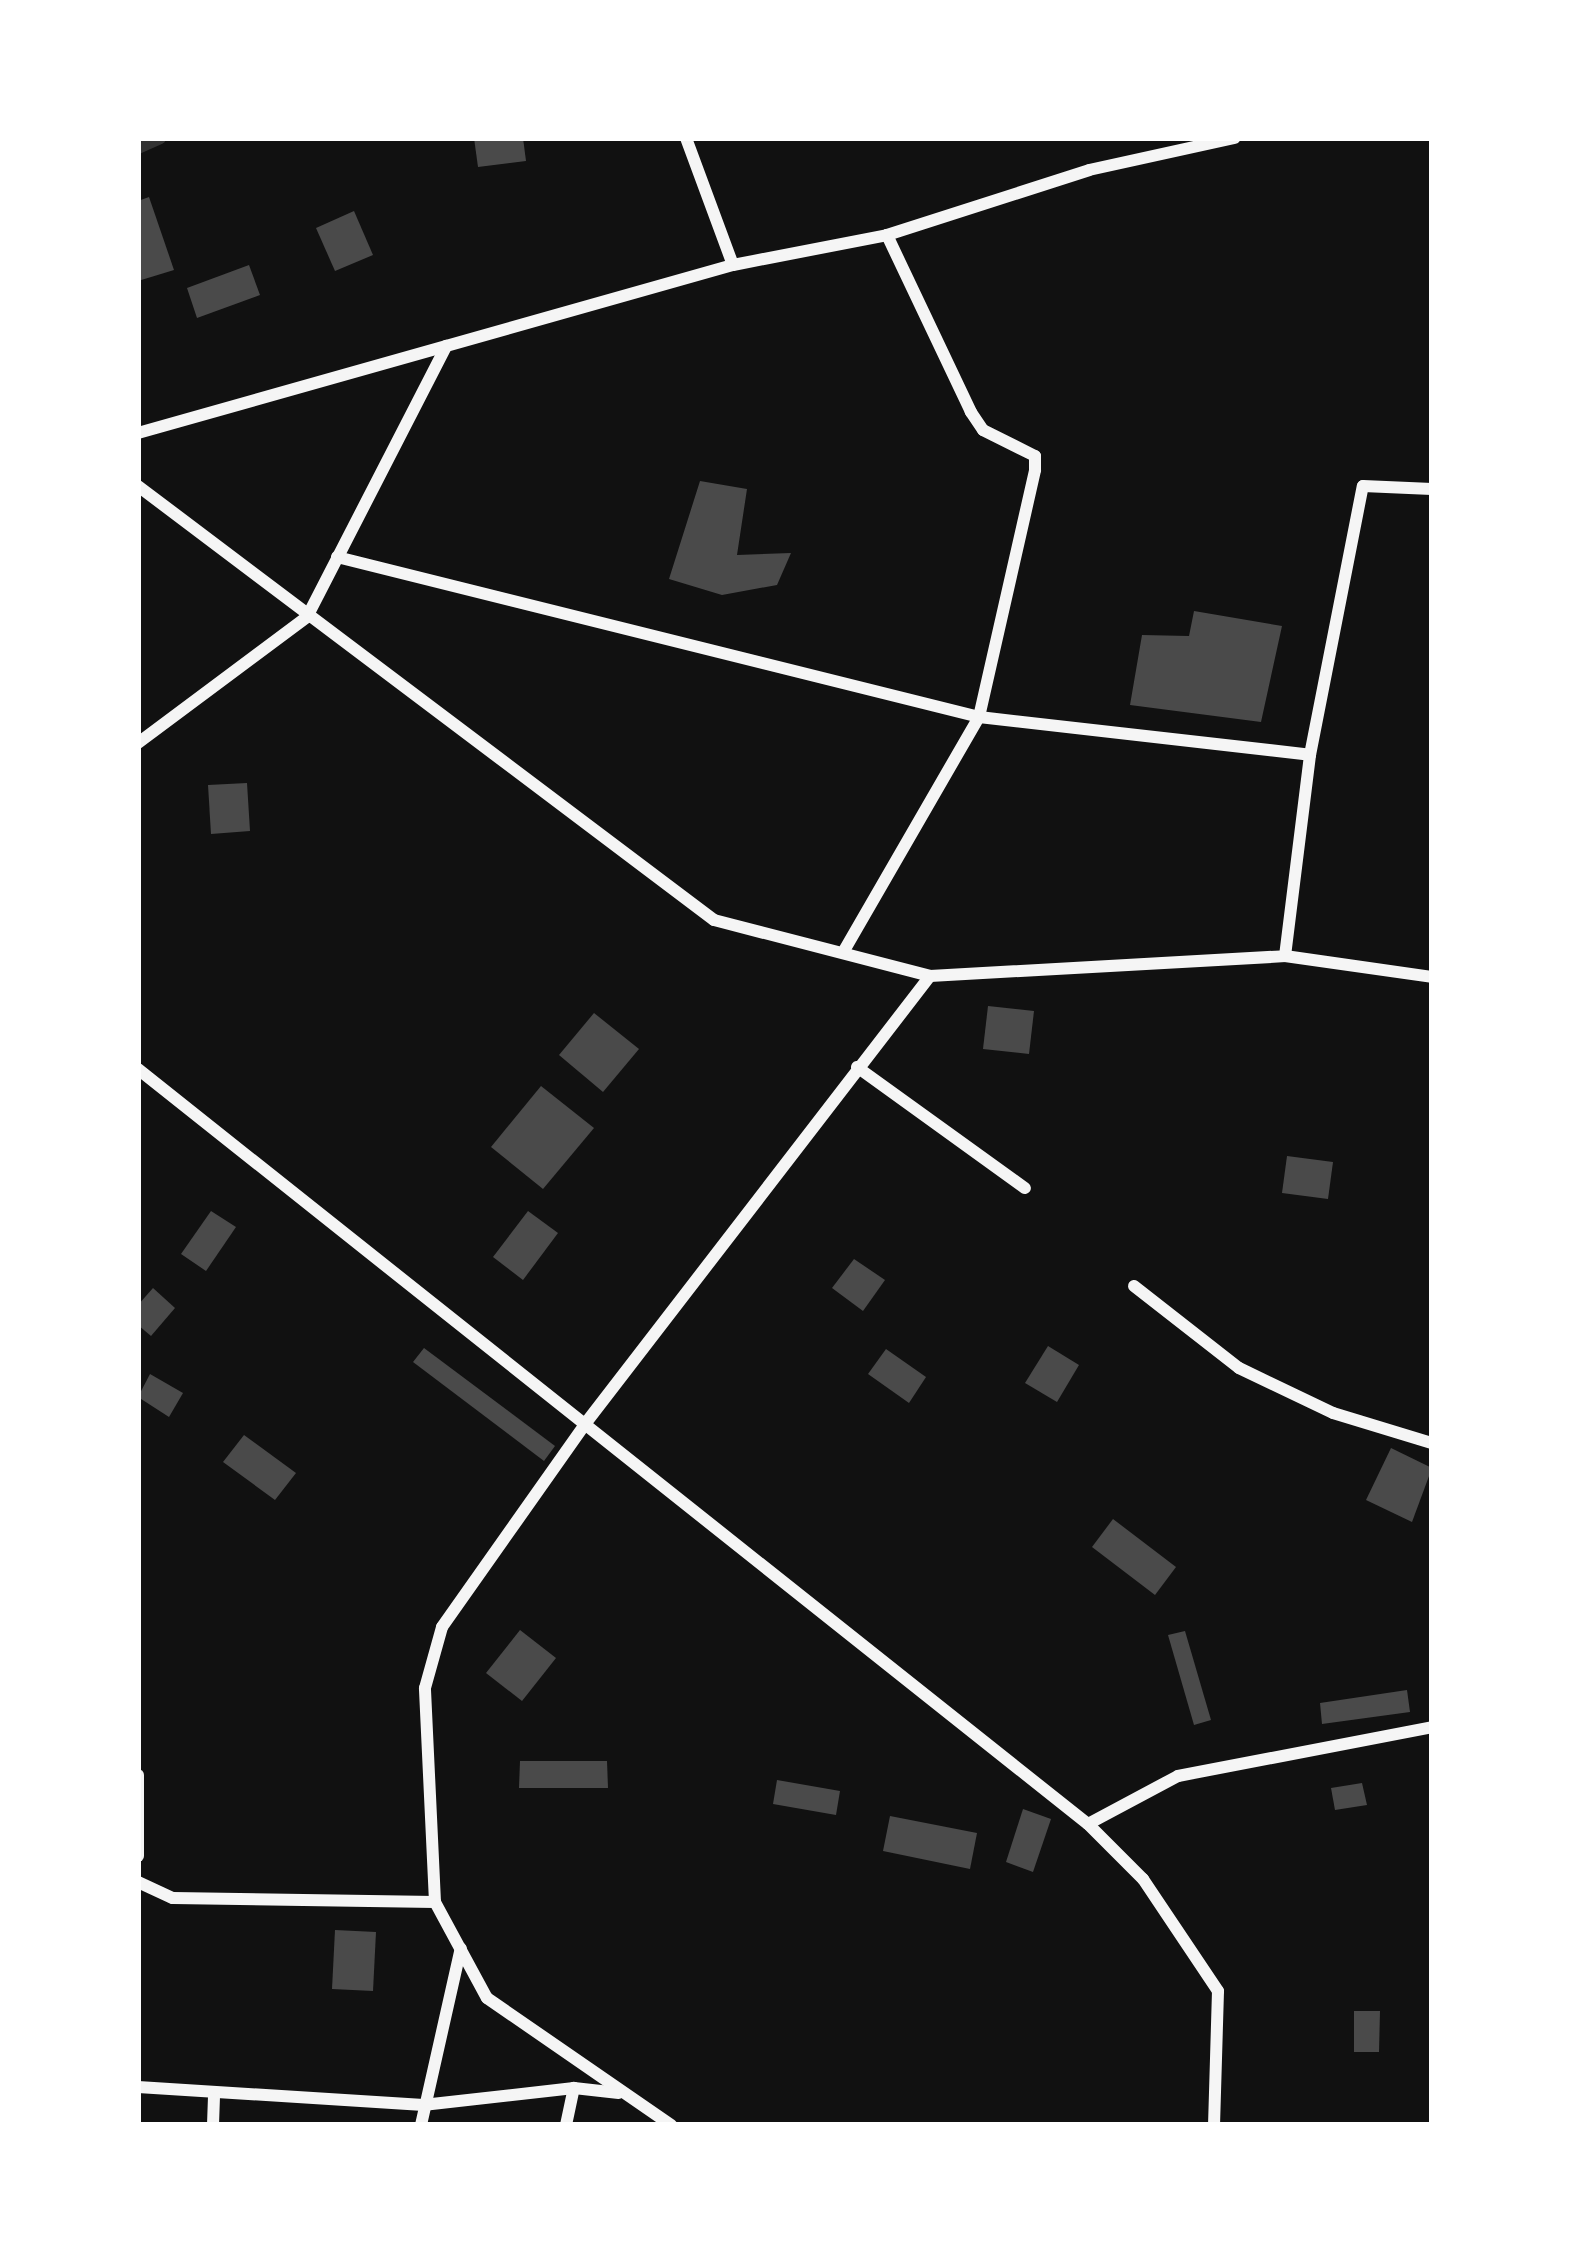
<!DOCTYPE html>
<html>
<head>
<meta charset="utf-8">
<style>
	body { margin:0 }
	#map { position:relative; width:1570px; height:2263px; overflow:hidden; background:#111; font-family:"Space Grotesk",sans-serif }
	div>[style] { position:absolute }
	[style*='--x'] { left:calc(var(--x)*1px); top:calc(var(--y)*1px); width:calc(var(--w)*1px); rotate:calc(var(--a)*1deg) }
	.stream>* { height:12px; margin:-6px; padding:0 6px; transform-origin:6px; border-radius:6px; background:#333 }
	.building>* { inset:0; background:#4a4a4a }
	.minor>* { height:12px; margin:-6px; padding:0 6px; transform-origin:6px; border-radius:6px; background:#f5f5f5 }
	span { translate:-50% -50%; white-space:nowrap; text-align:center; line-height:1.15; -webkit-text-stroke:9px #fff; paint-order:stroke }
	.frame { position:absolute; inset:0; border:141px solid #fff; pointer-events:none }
</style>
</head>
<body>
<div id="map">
	<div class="stream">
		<div style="--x:138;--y:148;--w:24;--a:-24"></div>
	</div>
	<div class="building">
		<div style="clip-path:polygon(474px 138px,523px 138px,526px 161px,478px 167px)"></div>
		<div style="clip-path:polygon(149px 197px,174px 270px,138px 281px,138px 201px)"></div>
		<div style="clip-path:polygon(354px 211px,373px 255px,335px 271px,316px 228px)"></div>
		<div style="clip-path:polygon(249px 265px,260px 295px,197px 318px,187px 288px)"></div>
		<div style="clip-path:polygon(700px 481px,747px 489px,737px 555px,791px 553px,777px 585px,722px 595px,669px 579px)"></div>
		<div style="clip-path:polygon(1194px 611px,1282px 626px,1261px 722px,1130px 705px,1142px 635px,1189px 636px)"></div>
		<div style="clip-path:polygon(247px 783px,250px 831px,211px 834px,208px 785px)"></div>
		<div style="clip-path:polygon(988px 1006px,1034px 1011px,1029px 1054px,983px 1049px)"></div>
		<div style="clip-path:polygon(594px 1013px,639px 1049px,603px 1092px,559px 1055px)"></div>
		<div style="clip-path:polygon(541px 1086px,594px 1128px,543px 1189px,491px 1147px)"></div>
		<div style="clip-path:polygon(1287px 1156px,1333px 1162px,1328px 1199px,1282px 1193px)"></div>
		<div style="clip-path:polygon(211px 1211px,236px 1227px,206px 1271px,181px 1254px)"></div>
		<div style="clip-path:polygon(528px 1211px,558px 1233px,523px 1280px,493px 1257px)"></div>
		<div style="clip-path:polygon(854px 1259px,885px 1280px,863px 1311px,832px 1288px)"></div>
		<div style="clip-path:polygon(153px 1288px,175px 1308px,151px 1336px,138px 1325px,138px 1305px)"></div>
		<div style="clip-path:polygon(1048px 1346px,1079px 1365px,1057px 1402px,1025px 1383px)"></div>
		<div style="clip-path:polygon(424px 1348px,555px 1446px,544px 1461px,413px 1362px)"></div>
		<div style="clip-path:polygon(886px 1349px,926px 1377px,909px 1403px,868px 1374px)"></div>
		<div style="clip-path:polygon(150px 1374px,183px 1393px,169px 1417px,138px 1397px)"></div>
		<div style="clip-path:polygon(244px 1435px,296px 1473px,275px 1500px,223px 1462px)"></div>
		<div style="clip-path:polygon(1391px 1448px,1432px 1468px,1412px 1522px,1366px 1500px)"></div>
		<div style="clip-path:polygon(1113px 1519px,1176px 1567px,1155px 1595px,1092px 1547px)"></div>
		<div style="clip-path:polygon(520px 1630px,556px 1658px,522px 1701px,486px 1673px)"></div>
		<div style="clip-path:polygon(1185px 1631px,1211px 1720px,1194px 1725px,1168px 1635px)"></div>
		<div style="clip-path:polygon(1407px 1690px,1410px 1712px,1322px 1724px,1320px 1703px)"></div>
		<div style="clip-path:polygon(520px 1761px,607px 1761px,608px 1788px,519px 1788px)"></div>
		<div style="clip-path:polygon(777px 1780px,840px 1791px,836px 1815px,773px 1804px)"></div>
		<div style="clip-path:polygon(1362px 1783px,1367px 1805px,1335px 1810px,1331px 1788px)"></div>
		<div style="clip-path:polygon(1023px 1809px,1051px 1819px,1033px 1872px,1006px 1862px)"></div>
		<div style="clip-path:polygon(890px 1816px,977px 1833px,970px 1869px,883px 1851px)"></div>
		<div style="clip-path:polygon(335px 1930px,376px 1932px,373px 1991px,332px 1989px)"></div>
		<div style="clip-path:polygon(1354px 2011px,1380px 2011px,1379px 2052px,1354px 2052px)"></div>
	</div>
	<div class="minor">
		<div style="--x:686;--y:138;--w:135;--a:69.7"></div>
		<div style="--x:138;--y:433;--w:618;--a:-15.77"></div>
		<div style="--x:733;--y:265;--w:157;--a:-11"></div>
		<div style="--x:887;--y:235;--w:212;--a:-17.8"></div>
		<div style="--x:1089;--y:170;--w:149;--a:-12.4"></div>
		<div style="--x:138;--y:486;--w:721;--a:37"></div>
		<div style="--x:714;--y:920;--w:223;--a:14.5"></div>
		<div style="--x:930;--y:976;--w:356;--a:-3.2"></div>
		<div style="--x:1285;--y:956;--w:148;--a:8.1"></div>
		<div style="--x:337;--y:557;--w:662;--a:13.99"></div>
		<div style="--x:979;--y:717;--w:333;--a:6.5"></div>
		<div style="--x:138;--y:743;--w:211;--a:-36.7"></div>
		<div style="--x:307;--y:617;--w:305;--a:-62.8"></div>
		<div style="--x:845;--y:949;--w:268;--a:-60"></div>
		<div style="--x:979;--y:717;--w:253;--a:-77.2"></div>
		<div style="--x:1035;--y:470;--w:14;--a:-90"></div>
		<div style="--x:1035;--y:456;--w:58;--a:-153.4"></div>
		<div style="--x:983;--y:430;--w:22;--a:-124"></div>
		<div style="--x:971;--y:412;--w:196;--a:-115.4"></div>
		<div style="--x:1285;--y:956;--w:203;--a:-82.9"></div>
		<div style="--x:1310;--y:755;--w:274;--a:-78.9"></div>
		<div style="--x:1363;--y:486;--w:69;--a:2.5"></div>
		<div style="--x:857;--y:1067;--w:207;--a:35.8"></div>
		<div style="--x:138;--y:1069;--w:1213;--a:38.48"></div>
		<div style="--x:1088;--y:1824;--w:78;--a:45"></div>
		<div style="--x:1143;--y:1879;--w:135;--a:56.2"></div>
		<div style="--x:1218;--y:1991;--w:134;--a:91.7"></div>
		<div style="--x:1134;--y:1286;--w:133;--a:38"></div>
		<div style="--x:1239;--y:1368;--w:104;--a:25.6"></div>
		<div style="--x:1333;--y:1413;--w:103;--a:16.9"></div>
		<div style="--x:138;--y:1775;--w:81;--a:90"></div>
		<div style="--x:1088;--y:1824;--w:102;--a:-28.1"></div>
		<div style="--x:1178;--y:1776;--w:259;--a:-10.9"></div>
		<div style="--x:138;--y:1882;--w:38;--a:25"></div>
		<div style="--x:173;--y:1898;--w:262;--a:0.9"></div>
		<div style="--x:435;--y:1902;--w:109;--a:61.6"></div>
		<div style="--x:487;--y:1998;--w:224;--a:34.6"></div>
		<div style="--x:435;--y:1902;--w:214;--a:-92.7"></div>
		<div style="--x:425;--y:1688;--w:63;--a:-74.4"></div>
		<div style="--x:442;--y:1627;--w:248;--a:-54.8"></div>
		<div style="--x:585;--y:1424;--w:565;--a:-52.4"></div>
		<div style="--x:138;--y:2087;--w:286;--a:3.6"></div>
		<div style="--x:423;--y:2105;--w:152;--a:-6.4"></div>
		<div style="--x:574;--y:2088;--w:45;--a:6.3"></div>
		<div style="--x:213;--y:2125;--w:33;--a:-88"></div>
		<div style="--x:421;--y:2125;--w:181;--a:-77.3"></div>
		<div style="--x:566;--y:2125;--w:38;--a:-78"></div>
	</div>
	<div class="frame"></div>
</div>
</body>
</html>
